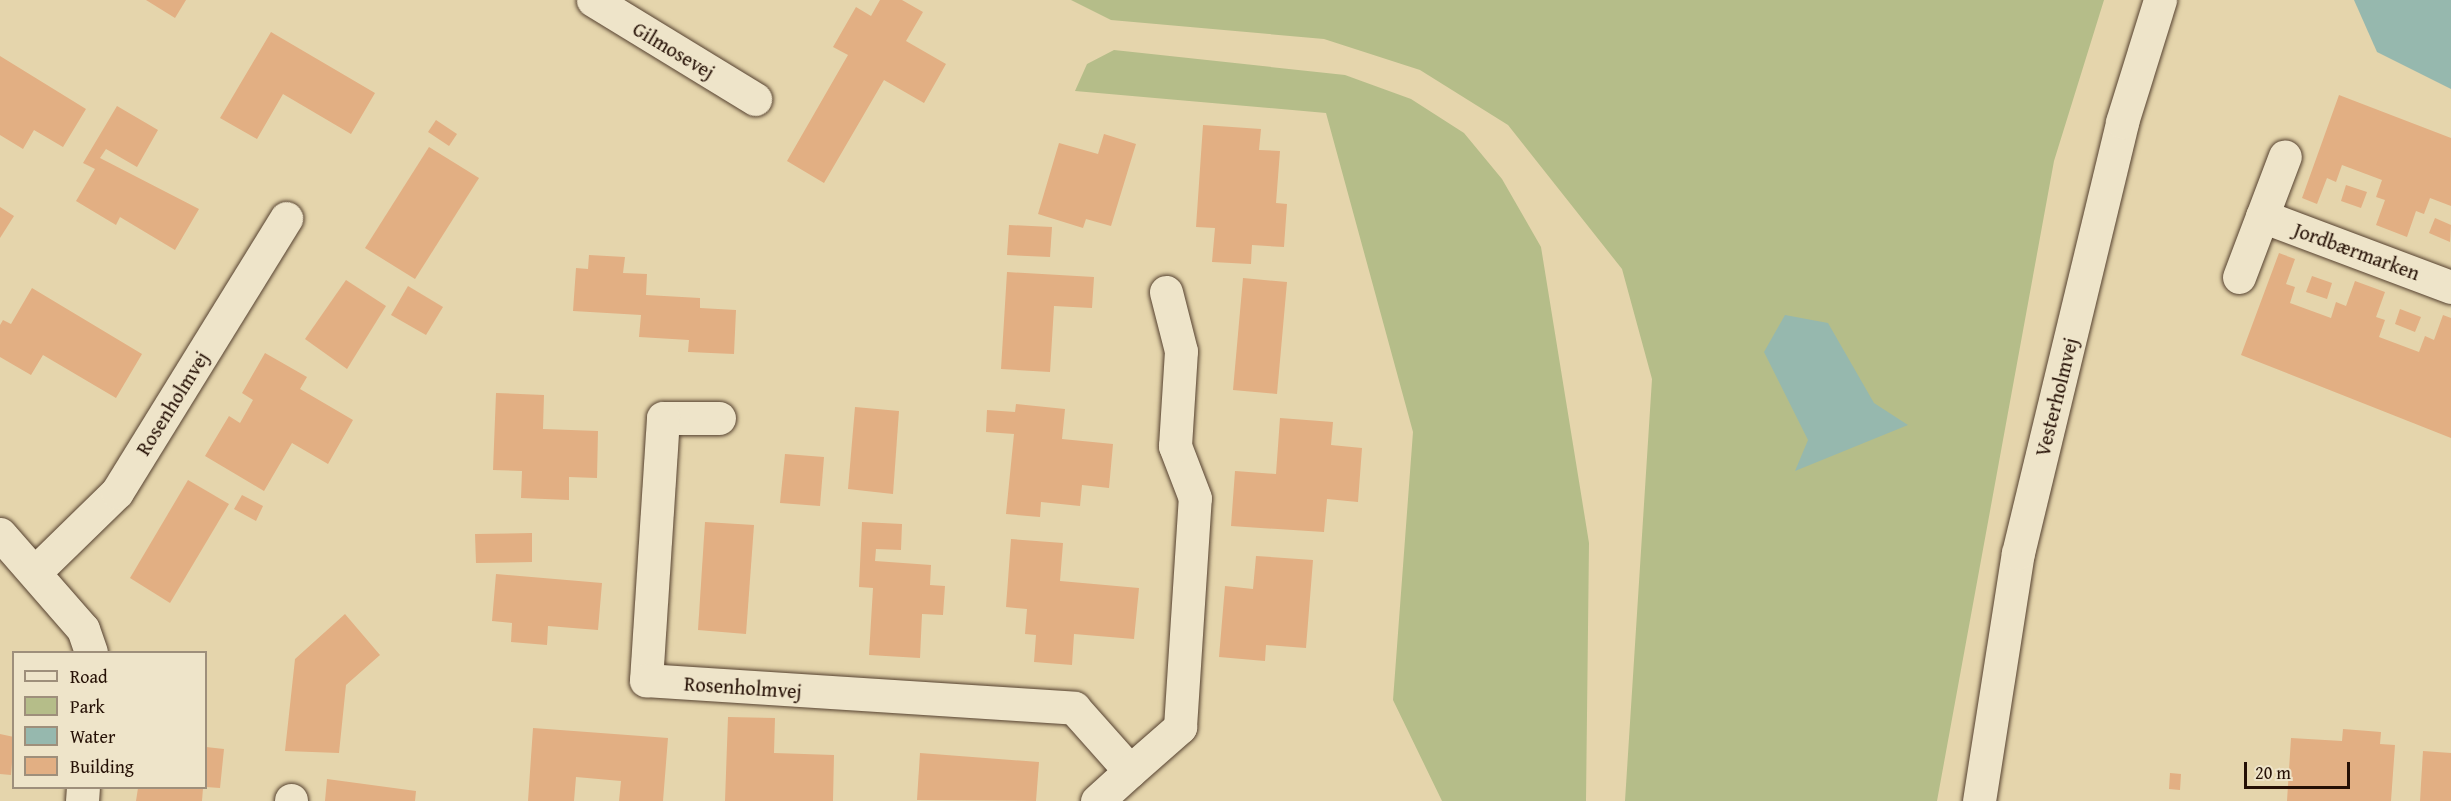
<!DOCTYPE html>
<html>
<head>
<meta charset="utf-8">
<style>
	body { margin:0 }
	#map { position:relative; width:2451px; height:801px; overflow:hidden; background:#e5d5ac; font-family:"Gentium Book Plus",serif }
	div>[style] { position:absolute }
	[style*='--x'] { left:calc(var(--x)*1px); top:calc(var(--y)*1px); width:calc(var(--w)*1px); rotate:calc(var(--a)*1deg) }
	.green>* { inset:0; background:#b5bd89 }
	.water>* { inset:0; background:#96b8ae }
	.building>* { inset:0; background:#e2af83 }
	.roads { filter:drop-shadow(0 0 2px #55412f) drop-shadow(0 0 2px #55412f) }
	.street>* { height:33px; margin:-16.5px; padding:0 16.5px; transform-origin:16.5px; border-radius:16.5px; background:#eee4c9 }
	.secondary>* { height:33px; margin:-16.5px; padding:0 16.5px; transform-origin:16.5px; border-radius:16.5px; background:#eee4c9 }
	span { translate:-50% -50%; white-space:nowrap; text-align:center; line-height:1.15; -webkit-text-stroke:5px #eee4c9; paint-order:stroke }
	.street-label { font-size:20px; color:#251005 }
	.legend { position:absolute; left:12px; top:651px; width:195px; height:138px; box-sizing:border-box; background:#eee4c9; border:2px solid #9e8f7b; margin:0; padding:8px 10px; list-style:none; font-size:18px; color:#251005 }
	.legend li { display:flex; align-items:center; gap:12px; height:30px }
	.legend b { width:30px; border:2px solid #9e8f7b }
	.scale { position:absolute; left:2244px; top:762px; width:106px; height:27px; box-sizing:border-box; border:3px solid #251005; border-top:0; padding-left:8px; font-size:18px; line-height:21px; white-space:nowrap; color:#251005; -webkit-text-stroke:4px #eee4c9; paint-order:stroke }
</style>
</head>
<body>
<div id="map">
	<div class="green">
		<div style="clip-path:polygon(1071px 0,2104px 0,2054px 161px,1937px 801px,1625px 801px,1652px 379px,1622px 269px,1508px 125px,1420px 70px,1324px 39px,1111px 20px)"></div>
		<div style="clip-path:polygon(1114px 50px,1345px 75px,1411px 99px,1464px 133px,1502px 179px,1541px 247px,1589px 543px,1586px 801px,1442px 801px,1393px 700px,1413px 432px,1326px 113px,1075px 91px,1087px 64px)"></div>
	</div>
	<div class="water">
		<div style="clip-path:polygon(2354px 0,2451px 0,2451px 89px,2377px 52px)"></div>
		<div style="clip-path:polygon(1785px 315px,1828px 323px,1874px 403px,1908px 425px,1795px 471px,1808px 440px,1764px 352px)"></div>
	</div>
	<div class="building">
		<div style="clip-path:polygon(146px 0,186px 0,175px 18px)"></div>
		<div style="clip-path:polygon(880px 0,902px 0,923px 12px,906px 41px,946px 64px,924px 103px,884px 80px,824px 183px,787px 161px,848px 55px,833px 47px,856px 7px,871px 16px)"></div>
		<div style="clip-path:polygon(271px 32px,375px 93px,351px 134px,283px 94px,257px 139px,220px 118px)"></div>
		<div style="clip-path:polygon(0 56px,86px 109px,63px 147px,34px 130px,23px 149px,0 135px)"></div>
		<div style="clip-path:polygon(2339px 95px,2451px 138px,2451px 206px,2430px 198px,2424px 214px,2416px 211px,2407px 237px,2376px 225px,2385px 200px,2376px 197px,2382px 180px,2342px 165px,2336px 182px,2327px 178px,2317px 204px,2302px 198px)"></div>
		<div style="clip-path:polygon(117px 106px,158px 130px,137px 167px,106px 149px,100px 158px,199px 209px,175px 250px,120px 217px,116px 225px,76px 201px,95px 169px,83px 163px)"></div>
		<div style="clip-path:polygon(436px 120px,457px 134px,449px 146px,428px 132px)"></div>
		<div style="clip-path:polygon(1203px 125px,1261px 129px,1259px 150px,1280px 151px,1276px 203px,1287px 204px,1284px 247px,1252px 245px,1251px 264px,1212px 262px,1215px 228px,1196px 227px)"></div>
		<div style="clip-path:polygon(1104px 134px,1136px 144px,1111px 226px,1086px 219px,1083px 228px,1038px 214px,1059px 143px,1098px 154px)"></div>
		<div style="clip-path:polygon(429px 147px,479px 178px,415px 279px,365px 248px)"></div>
		<div style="clip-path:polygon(2346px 185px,2367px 192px,2361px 208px,2341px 201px)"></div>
		<div style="clip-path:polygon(0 207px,14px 216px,0 238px)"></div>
		<div style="clip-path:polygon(2435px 218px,2451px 225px,2450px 242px,2429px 233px)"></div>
		<div style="clip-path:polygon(1009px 225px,1052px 227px,1050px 257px,1007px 255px)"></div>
		<div style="clip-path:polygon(2279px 253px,2295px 259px,2286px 284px,2295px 287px,2290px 303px,2331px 318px,2336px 302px,2346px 306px,2355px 281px,2385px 292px,2376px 317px,2385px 320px,2379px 337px,2419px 352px,2425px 336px,2434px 340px,2443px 315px,2451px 318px,2451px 438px,2241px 355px)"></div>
		<div style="clip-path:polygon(589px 255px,625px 257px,623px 273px,647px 274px,646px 295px,700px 298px,700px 308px,736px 310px,734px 354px,688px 352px,689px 340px,639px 337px,641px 315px,573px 311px,576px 268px,588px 269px)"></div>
		<div style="clip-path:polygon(1007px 272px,1094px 277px,1092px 308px,1054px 306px,1050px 372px,1001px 369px)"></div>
		<div style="clip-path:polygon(2312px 276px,2332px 283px,2327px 299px,2306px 292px)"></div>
		<div style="clip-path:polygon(1243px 278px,1287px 282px,1277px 394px,1233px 390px)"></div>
		<div style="clip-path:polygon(346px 280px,386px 306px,347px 369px,305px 339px)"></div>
		<div style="clip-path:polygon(408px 286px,443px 307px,426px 335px,391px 315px)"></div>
		<div style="clip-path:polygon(32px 288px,142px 354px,116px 398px,43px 355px,31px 375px,0 357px,0 325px,3px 320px,11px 324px)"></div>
		<div style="clip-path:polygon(2400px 309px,2421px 317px,2415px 332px,2395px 324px)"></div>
		<div style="clip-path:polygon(265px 353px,307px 377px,300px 389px,353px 420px,328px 464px,292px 443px,264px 491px,205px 456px,229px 416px,240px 423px,253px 400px,242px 393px)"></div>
		<div style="clip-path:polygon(496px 393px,544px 395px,543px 429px,598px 431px,597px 478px,569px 477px,569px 500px,521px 498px,522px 471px,493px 470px)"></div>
		<div style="clip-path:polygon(1016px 404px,1065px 409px,1062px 439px,1113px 444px,1109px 488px,1082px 485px,1080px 506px,1041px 502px,1040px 517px,1006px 514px,1014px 434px,986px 432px,987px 410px,1015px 412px)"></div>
		<div style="clip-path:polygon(855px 407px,899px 411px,893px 494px,848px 489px)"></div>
		<div style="clip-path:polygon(1280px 418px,1333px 422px,1331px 445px,1362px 448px,1358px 502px,1327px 499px,1324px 532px,1231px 526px,1235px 471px,1276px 474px)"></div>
		<div style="clip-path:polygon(785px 454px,824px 457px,820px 506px,780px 503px)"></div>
		<div style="clip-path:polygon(188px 480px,229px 504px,170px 603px,130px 578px)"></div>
		<div style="clip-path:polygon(242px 495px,263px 506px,256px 521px,234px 509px)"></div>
		<div style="clip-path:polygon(705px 522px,754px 525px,746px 634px,698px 630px)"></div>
		<div style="clip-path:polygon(862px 522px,902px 524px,901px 550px,876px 549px,875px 561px,931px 565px,930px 585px,945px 586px,943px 615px,922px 614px,920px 658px,869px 655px,873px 588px,859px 587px)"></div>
		<div style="clip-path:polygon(532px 533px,532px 562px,476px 563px,475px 534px)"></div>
		<div style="clip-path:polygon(1011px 539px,1063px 543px,1060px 581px,1139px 588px,1134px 639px,1074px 634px,1072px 665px,1034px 662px,1036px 635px,1025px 634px,1027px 609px,1006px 607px)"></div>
		<div style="clip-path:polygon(1256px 556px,1313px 560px,1306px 648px,1266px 645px,1265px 661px,1219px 657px,1225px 586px,1253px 589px)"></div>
		<div style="clip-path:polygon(496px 574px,602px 583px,598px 630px,548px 626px,547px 645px,511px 642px,512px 623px,492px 621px)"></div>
		<div style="clip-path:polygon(345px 614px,380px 655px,346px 685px,339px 753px,285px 751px,295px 659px)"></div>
		<div style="clip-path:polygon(728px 717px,775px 718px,774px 753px,834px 755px,833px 801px,725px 801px)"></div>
		<div style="clip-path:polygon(533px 728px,668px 738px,663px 801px,619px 801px,621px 781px,576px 777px,574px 801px,528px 801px)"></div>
		<div style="clip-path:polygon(2343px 729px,2381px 732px,2380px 744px,2395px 745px,2391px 801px,2287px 801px,2291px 738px,2342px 741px)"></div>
		<div style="clip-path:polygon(0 734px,14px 737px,11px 775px,0 774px)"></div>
		<div style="clip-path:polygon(206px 747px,224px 749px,220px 788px,206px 787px)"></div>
		<div style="clip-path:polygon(2423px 751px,2451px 753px,2451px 801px,2420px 801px)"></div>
		<div style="clip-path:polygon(920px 753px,1039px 762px,1036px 801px,917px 800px)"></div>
		<div style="clip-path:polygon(2170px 773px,2181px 774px,2180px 790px,2169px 789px)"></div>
		<div style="clip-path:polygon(327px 779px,416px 791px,415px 801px,325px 801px)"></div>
		<div style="clip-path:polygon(138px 788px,203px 788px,202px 801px,136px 801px)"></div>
	</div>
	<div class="roads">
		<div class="street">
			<div style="--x:593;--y:0;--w:190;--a:31.4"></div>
			<div style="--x:2262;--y:216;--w:202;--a:20.6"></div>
			<div style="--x:2239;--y:277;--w:129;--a:-69.2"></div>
			<div style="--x:719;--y:418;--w:56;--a:180"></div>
			<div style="--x:663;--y:418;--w:263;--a:93.7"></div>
			<div style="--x:646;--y:680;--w:429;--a:3.7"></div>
			<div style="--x:1074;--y:708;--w:84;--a:48.4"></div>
			<div style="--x:1130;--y:771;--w:67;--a:-41.3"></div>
			<div style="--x:1180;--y:727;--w:229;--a:-86.3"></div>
			<div style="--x:1195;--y:498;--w:56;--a:-111"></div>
			<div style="--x:1175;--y:446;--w:95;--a:-86.4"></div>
			<div style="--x:1181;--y:351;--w:61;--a:-104.3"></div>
			<div style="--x:0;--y:534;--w:126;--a:48.9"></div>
			<div style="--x:83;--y:629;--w:24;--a:71"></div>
			<div style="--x:36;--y:571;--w:113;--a:-44.3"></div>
			<div style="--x:117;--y:492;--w:322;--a:-58.3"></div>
			<div style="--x:82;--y:801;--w:13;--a:-86"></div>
			<div style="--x:291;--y:801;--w:1;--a:-90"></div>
			<div style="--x:1097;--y:801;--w:45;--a:-42.3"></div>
		</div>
		<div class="secondary">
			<div style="--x:1979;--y:801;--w:251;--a:-81.1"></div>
			<div style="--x:2018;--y:553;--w:443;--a:-76.4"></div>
			<div style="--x:2122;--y:122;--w:128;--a:-72.7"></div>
		</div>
	</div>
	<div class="street-label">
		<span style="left:674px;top:50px;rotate:31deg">Gilmosevej</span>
		<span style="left:2357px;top:251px;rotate:20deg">Jordbærmarken</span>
		<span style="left:2056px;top:397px;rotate:-76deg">Vesterholmvej</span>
		<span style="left:172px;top:403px;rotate:-58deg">Rosenholmvej</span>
		<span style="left:743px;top:687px;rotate:4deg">Rosenholmvej</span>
	</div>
	<ul class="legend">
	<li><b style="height:8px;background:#eee4c9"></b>Road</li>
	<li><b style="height:16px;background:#b5bd89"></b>Park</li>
	<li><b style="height:16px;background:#96b8ae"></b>Water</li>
	<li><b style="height:16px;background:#e2af83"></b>Building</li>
	</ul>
	<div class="scale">20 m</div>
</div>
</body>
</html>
